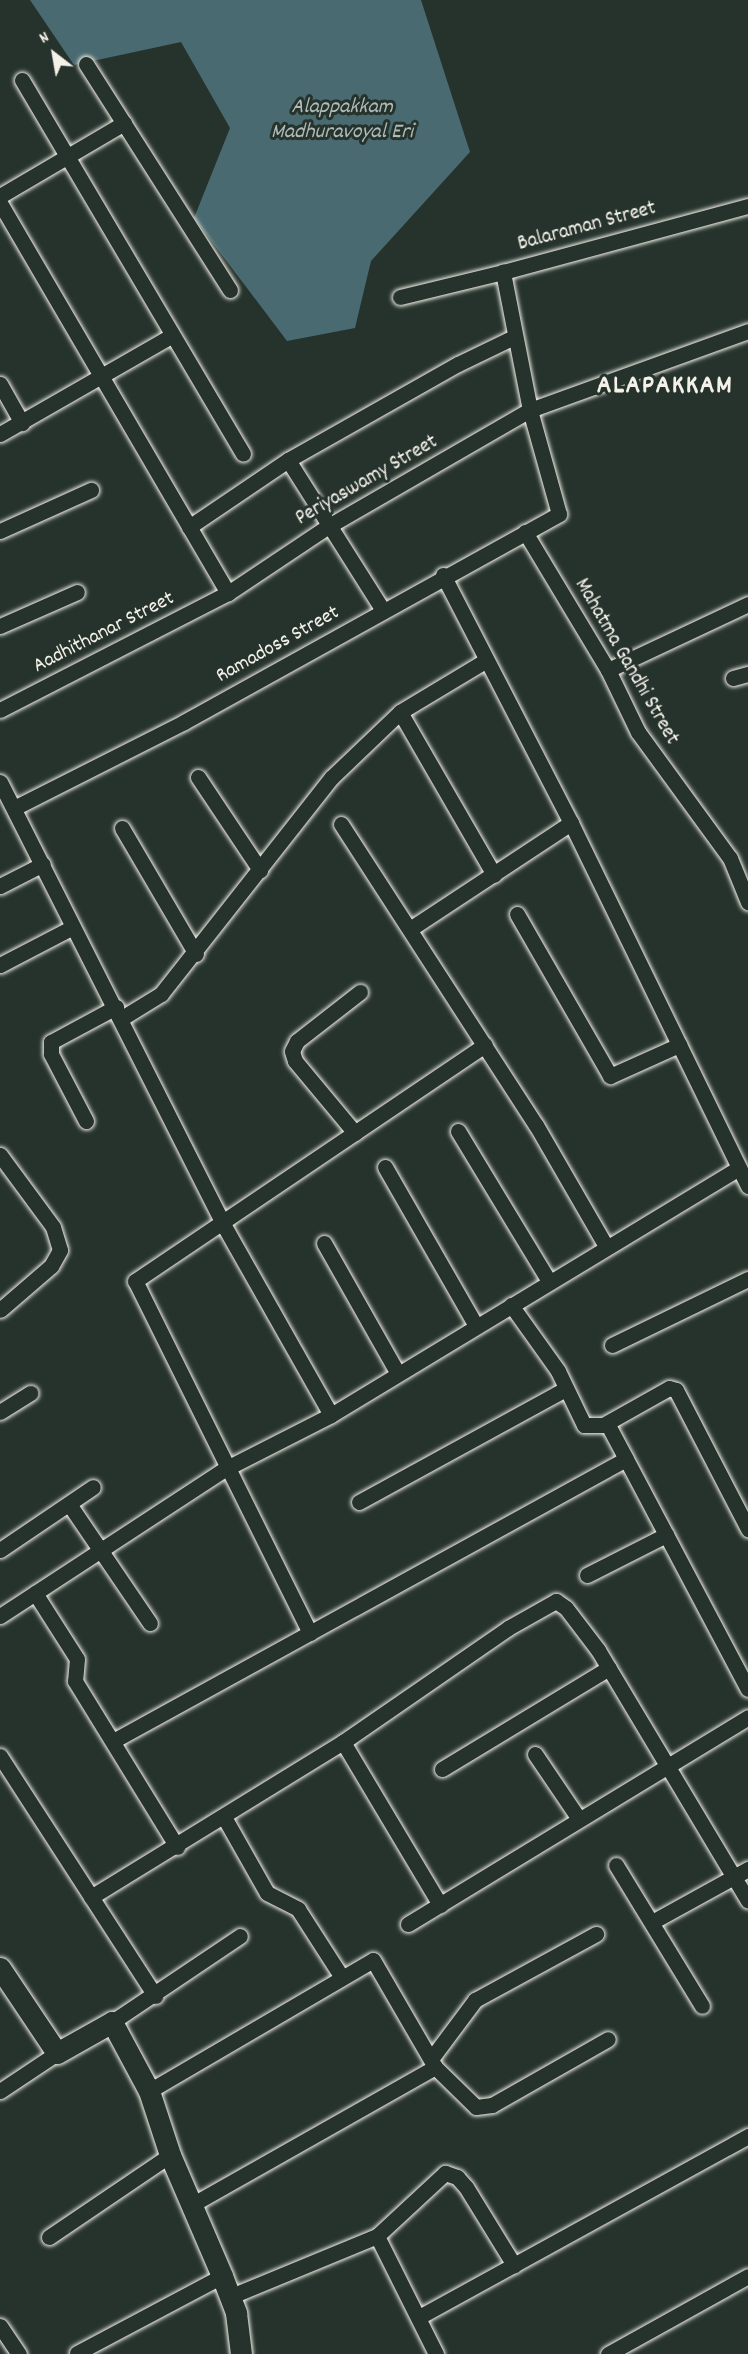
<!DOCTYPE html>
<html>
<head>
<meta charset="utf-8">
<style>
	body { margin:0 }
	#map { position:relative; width:748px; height:2354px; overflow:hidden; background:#26332d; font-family:Dekko,sans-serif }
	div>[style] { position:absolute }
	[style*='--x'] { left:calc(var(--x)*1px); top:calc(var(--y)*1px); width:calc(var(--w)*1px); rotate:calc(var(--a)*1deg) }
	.water>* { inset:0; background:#496a70 }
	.roads { filter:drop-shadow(0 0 2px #f4f1e8) drop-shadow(0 0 2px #f4f1e8) }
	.street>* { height:15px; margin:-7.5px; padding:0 7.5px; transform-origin:7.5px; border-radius:7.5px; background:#26332d }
	.secondary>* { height:21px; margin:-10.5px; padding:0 10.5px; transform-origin:10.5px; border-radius:10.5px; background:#26332d }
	span { translate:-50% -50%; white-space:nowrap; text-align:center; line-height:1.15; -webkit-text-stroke:6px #26332d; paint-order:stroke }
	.street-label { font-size:21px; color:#f4f1e8 }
	.water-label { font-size:22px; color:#b0bbb8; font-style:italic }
	.district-label { font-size:27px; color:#f4f1e8; font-weight:700; letter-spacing:1.5px }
	.north { position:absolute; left:24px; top:24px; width:60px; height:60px; -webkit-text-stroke:4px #26332d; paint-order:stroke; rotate:329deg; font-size:16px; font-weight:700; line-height:24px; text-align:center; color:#f4f1e8 }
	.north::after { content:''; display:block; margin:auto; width:21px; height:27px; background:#f4f1e8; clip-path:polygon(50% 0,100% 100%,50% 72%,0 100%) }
</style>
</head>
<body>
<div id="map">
	<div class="water">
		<div style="clip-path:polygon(30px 0,421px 0,470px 152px,371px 261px,355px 328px,287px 341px,194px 218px,230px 128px,181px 42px,74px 65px)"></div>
	</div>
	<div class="roads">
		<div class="street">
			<div style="--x:86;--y:64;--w:268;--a:57.5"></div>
			<div style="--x:22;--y:80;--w:434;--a:59.4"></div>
			<div style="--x:0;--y:196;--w:144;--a:-30.5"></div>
			<div style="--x:0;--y:203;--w:452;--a:59.7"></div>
			<div style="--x:400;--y:297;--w:106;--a:-13.6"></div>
			<div style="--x:0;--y:384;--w:45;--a:60.6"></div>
			<div style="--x:0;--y:434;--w:197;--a:-29.8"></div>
			<div style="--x:288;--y:460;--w:178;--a:57.7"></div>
			<div style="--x:189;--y:527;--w:120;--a:-34.1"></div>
			<div style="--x:288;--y:460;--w:195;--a:-29.5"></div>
			<div style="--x:458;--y:364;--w:62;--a:-25.7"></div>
			<div style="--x:0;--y:531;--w:100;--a:-24.3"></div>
			<div style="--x:525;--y:532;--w:161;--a:59"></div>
			<div style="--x:608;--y:670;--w:69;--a:64.2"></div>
			<div style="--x:638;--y:732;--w:156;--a:53.9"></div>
			<div style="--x:730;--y:858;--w:48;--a:67.8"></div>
			<div style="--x:443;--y:575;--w:279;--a:62.7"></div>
			<div style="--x:571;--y:823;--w:404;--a:64"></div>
			<div style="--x:0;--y:626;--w:84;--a:-23.8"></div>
			<div style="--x:608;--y:670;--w:155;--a:-25.2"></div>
			<div style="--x:733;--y:678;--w:16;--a:-15"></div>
			<div style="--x:0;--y:710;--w:256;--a:-27.2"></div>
			<div style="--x:228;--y:593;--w:119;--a:-33.7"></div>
			<div style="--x:327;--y:527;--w:234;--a:-30"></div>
			<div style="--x:530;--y:410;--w:232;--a:-19.9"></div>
			<div style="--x:400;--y:712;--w:188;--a:60"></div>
			<div style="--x:198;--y:777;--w:112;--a:56.3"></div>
			<div style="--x:0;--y:782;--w:495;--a:63.2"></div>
			<div style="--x:223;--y:1224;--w:219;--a:60.5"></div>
			<div style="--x:14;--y:808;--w:191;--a:-26.8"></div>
			<div style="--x:184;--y:722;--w:429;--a:-29"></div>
			<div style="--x:559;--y:514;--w:108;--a:-105.6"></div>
			<div style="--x:530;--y:410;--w:141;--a:-101.1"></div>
			<div style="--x:503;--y:272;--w:254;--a:-15.1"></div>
			<div style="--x:341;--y:824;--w:359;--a:57.1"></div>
			<div style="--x:536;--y:1125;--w:140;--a:60"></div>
			<div style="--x:122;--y:828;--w:146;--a:59.6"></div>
			<div style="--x:0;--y:886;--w:48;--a:-27.1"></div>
			<div style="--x:517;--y:914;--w:187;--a:60.1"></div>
			<div style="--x:610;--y:1076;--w:76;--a:-24.2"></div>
			<div style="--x:410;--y:929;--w:193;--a:-33.4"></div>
			<div style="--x:0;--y:965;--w:82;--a:-27.5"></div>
			<div style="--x:122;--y:1018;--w:46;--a:-31.6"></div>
			<div style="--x:161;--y:994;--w:275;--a:-51.8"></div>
			<div style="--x:331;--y:778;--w:95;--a:-43.7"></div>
			<div style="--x:400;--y:712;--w:99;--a:-31"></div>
			<div style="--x:86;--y:1121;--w:76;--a:-117.6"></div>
			<div style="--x:51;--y:1054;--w:12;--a:-90"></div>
			<div style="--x:51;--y:1042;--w:74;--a:-28.3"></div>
			<div style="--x:458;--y:1131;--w:175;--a:58.8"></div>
			<div style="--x:355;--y:1133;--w:94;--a:-129.8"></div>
			<div style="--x:295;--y:1061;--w:10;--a:-107"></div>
			<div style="--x:292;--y:1051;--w:11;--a:-63"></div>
			<div style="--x:297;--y:1041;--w:80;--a:-37.9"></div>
			<div style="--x:0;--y:1155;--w:89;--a:53.6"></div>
			<div style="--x:53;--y:1227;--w:24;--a:73"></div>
			<div style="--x:60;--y:1250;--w:18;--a:119"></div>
			<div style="--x:51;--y:1266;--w:67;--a:139.2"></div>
			<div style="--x:385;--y:1167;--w:183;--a:60.2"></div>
			<div style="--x:324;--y:1243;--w:150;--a:60.5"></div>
			<div style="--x:511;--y:1305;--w:81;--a:54.5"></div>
			<div style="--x:558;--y:1371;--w:60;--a:64.3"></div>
			<div style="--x:584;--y:1425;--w:24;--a:0"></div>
			<div style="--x:608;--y:1425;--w:38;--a:62"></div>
			<div style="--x:612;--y:1345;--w:151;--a:-25.9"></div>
			<div style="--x:0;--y:1412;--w:36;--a:-32"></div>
			<div style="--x:605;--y:1424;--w:73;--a:-29.4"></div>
			<div style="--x:669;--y:1388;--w:7;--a:16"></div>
			<div style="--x:676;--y:1390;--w:157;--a:62.6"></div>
			<div style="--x:359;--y:1502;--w:235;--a:-28.7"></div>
			<div style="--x:69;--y:1504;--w:144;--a:55.8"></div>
			<div style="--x:0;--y:1550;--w:112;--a:-34.1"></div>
			<div style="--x:587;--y:1575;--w:89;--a:-26.9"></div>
			<div style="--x:35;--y:1593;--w:78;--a:57.5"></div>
			<div style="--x:77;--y:1659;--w:22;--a:95"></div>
			<div style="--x:75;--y:1681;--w:195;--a:58.4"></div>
			<div style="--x:0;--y:1616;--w:269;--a:-33.2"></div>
			<div style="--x:225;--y:1469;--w:119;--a:-27"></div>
			<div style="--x:331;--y:1415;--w:477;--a:-31.2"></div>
			<div style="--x:310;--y:1633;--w:393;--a:-116.4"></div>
			<div style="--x:135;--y:1281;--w:422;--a:-34"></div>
			<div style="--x:113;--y:1741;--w:585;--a:-28.8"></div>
			<div style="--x:626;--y:1459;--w:260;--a:62.1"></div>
			<div style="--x:343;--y:1742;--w:190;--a:59.2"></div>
			<div style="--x:535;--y:1754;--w:78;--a:55.9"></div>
			<div style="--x:0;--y:1756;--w:286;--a:57.1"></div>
			<div style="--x:442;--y:1769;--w:195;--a:-31.2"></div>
			<div style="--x:224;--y:1817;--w:87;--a:60.5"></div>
			<div style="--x:267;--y:1893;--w:35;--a:27"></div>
			<div style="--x:298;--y:1909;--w:80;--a:57.3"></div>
			<div style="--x:616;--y:1865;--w:165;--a:58.6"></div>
			<div style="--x:91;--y:1897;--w:296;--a:-31.6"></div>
			<div style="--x:343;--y:1742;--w:201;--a:-34.6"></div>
			<div style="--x:508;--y:1628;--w:55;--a:-29.4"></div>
			<div style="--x:556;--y:1601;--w:12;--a:35"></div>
			<div style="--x:566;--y:1608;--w:53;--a:52.7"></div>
			<div style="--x:598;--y:1650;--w:292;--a:59.1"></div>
			<div style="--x:652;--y:1922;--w:110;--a:-28.9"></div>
			<div style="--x:408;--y:1924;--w:398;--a:-31.3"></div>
			<div style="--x:112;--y:2022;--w:154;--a:-33.9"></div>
			<div style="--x:431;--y:2059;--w:74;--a:-53.3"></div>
			<div style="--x:475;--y:2000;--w:138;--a:-28.6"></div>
			<div style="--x:0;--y:2091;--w:69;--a:-33.7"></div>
			<div style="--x:149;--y:2091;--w:259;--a:-30.3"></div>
			<div style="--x:373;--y:1960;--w:124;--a:59.9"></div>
			<div style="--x:435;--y:2067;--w:57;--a:44.3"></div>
			<div style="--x:476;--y:2107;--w:16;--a:-7"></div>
			<div style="--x:492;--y:2105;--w:133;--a:-29.6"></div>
			<div style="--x:193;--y:2204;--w:278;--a:-29.5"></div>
			<div style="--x:377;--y:2236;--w:132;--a:63.4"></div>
			<div style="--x:49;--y:2237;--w:146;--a:-34.1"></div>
			<div style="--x:229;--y:2297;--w:160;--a:-22.4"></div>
			<div style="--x:377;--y:2236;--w:93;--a:-42.8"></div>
			<div style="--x:445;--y:2173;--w:13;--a:18"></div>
			<div style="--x:457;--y:2177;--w:13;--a:48"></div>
			<div style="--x:466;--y:2187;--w:92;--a:58.4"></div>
			<div style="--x:419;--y:2317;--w:376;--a:-28.8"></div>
			<div style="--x:0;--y:2326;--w:34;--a:56"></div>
			<div style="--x:77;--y:2353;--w:164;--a:-28"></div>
			<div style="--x:608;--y:2354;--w:160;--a:-29.1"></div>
		</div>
		<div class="secondary">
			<div style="--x:0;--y:1968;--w:102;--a:56.2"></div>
			<div style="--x:57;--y:2053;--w:63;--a:-29.4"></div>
			<div style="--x:112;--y:2022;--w:78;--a:61.8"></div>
			<div style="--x:149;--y:2091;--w:67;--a:71.8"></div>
			<div style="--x:170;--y:2155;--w:132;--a:66.7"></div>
			<div style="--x:222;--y:2276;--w:40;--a:69"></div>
			<div style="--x:236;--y:2313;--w:41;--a:83"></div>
		</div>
	</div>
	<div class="street-label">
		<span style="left:587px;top:227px;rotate:-15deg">Balaraman Street</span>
		<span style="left:367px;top:481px;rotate:-30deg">Periyaswamy Street</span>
		<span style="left:104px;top:633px;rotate:-27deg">Aadhithanar Street</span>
		<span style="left:278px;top:645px;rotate:-29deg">Ramadoss Street</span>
		<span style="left:626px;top:662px;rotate:60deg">Mahatma Gandhi Street</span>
	</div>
	<div class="water-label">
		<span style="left:342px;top:120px">Alappakkam<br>Madhuravoyal Eri</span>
	</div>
	<div class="district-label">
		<span style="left:665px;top:387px">ALAPAKKAM</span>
	</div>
	<div class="north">N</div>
</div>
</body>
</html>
